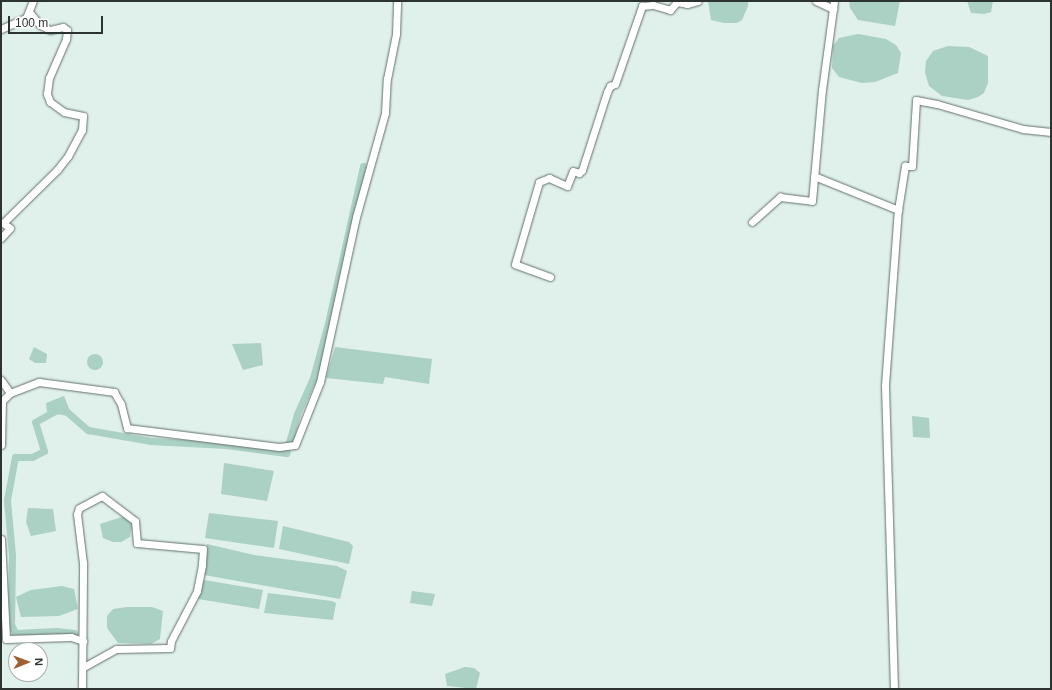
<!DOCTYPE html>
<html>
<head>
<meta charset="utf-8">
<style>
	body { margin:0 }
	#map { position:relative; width:1052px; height:690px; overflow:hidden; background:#e0f0ea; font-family:Arial,sans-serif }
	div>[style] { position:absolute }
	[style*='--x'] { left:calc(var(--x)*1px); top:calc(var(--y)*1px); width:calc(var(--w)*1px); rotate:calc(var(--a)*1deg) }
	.water>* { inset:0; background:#abd0c4 }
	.round { border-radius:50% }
	.canal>* { height:7px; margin:-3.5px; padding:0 3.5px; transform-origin:3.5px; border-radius:3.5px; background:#abd0c4 }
	.roads { filter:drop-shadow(0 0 1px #626f6b) drop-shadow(0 0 1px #626f6b) }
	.minor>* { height:7px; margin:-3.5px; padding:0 3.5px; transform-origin:3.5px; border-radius:3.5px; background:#fff }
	span { translate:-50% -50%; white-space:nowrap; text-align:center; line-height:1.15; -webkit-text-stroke:4px #fff; paint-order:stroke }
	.frame { position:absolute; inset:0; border:2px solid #2d3331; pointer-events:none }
	.north { position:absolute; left:8px; top:642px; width:40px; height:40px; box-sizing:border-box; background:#fff; border:1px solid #abadad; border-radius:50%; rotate:89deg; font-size:11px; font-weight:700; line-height:16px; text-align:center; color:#2d3331 }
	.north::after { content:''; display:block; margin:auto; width:14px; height:18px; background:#a25e30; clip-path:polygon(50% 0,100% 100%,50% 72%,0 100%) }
	.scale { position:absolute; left:8px; top:16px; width:95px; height:18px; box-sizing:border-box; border:2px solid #2d3331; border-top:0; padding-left:5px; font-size:12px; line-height:14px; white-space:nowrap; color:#2d3331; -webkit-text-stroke:3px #fff; paint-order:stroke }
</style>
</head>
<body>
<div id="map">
	<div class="water">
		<div style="clip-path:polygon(708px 1px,748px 1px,748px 6px,742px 20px,737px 23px,724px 23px,711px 20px)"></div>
		<div style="clip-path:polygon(849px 1px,900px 1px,895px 26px,858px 20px,850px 8px)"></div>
		<div style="clip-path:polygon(967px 1px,993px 1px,991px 12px,985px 14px,971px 13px)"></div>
		<div style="clip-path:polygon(858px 34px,886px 39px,896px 45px,901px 53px,898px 73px,875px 82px,862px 83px,839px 77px,832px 68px,833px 46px,839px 38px)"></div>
		<div style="clip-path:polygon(948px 46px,969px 47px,988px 56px,988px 83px,984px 93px,978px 97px,968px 100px,942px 96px,929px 86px,925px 73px,926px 61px,933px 51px)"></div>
		<div style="clip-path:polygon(261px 343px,263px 365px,243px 370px,232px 344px)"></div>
		<div style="clip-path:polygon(34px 347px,47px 354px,46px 363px,35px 363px,29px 359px)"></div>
		<div style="clip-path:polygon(335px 347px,432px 359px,429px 384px,385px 377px,383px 384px,326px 378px)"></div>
		<div class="round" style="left:87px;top:354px;width:16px;height:16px"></div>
		<div style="clip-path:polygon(64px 396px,70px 411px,60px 408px,47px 412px,46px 403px)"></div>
		<div style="clip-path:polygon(912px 416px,929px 418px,930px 438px,913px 437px)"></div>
		<div style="clip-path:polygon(224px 463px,274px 471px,267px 501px,221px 494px)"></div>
		<div style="clip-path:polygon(28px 508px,53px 509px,56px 531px,31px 536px,26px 522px)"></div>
		<div style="clip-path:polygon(209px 513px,278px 521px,274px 548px,205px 538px)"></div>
		<div style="clip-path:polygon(125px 516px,129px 518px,132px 525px,130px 537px,121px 542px,113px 542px,103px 538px,100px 524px)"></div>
		<div style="clip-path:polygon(283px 526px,349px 542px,353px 546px,349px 564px,279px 549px)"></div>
		<div style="clip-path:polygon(207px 544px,254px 555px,337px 566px,347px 571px,340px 599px,204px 575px)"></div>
		<div style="clip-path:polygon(204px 580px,263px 590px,259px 609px,198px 599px)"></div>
		<div style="clip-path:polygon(62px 586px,74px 589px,78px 609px,59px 616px,21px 617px,16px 597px,31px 590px)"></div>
		<div style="clip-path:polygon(412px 591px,435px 594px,432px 606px,410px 603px)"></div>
		<div style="clip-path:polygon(268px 593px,332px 601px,336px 603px,333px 620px,264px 613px)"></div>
		<div style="clip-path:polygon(127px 607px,152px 607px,163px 611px,160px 639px,151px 644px,118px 643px,107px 628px,107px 616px,113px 609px)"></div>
		<div style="clip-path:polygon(465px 667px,474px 668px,480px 673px,476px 689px,447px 686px,445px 674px)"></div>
	</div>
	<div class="canal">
		<div style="--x:74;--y:633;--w:17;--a:-173"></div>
		<div style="--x:57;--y:631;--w:42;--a:177.3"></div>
		<div style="--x:15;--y:633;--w:10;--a:-114"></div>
		<div style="--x:11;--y:624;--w:69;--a:-89.2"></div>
		<div style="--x:12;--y:555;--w:55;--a:-95.2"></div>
		<div style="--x:7;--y:500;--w:44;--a:-79.5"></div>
		<div style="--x:15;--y:457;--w:17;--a:0"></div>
		<div style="--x:32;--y:457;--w:13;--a:-27"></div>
		<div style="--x:44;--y:451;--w:30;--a:-107"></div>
		<div style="--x:35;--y:422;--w:25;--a:-29"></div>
		<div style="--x:57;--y:410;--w:10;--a:11"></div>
		<div style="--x:67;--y:412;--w:28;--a:41"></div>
		<div style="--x:88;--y:430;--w:64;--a:9.9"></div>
		<div style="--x:151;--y:441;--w:75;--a:3.1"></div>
		<div style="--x:226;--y:445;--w:61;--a:7.6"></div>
		<div style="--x:286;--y:453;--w:41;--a:-74.2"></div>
		<div style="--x:297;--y:414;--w:39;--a:-66"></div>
		<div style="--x:313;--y:378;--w:57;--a:-74.7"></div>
		<div style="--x:328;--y:323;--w:161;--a:-77.4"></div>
	</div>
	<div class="roads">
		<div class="minor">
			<div style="--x:816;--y:1;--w:19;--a:25"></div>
			<div style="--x:1;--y:29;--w:27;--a:-24"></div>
			<div style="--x:26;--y:18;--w:18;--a:-68"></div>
			<div style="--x:814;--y:176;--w:91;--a:22"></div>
			<div style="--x:752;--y:222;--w:38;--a:-42"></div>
			<div style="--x:780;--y:197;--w:32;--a:7"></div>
			<div style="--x:812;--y:201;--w:111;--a:-84.9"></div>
			<div style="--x:822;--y:90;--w:90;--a:-82.3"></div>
			<div style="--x:1;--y:238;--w:13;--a:-48"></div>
			<div style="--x:10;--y:228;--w:9;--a:-144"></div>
			<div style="--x:3;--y:223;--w:76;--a:-44.5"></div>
			<div style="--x:57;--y:170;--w:18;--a:-52"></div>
			<div style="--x:68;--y:156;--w:30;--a:-62"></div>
			<div style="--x:82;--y:130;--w:14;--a:-86"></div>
			<div style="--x:83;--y:116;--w:19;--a:-168"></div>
			<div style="--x:64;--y:112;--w:17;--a:-144"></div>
			<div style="--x:50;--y:102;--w:9;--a:-111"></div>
			<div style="--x:47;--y:94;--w:16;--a:-83"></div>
			<div style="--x:49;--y:78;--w:43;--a:-66.4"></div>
			<div style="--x:66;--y:39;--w:9;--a:-84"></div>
			<div style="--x:67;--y:30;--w:5;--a:-143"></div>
			<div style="--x:63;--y:27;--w:13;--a:167"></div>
			<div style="--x:50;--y:30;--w:11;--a:-153"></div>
			<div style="--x:40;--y:25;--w:17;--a:-130"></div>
			<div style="--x:550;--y:277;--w:37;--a:-160"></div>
			<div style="--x:515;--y:264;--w:85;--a:-73.7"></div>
			<div style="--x:539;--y:182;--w:11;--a:-22"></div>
			<div style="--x:549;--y:178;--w:20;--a:24"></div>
			<div style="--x:567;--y:186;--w:16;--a:-68"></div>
			<div style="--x:573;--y:171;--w:6;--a:18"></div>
			<div style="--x:579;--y:173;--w:4;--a:-45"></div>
			<div style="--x:582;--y:170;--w:82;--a:-72.2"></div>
			<div style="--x:607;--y:92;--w:7;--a:-63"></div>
			<div style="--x:610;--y:86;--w:5;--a:-22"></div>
			<div style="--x:615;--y:84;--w:83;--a:-70.9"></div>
			<div style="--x:642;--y:6;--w:11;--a:-5"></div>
			<div style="--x:653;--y:5;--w:18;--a:16"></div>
			<div style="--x:670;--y:10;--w:11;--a:-49"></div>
			<div style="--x:677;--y:2;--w:10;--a:11"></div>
			<div style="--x:687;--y:4;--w:11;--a:-15"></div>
			<div style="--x:1;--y:380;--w:16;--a:55"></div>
			<div style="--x:1;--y:445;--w:44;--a:-88.7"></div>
			<div style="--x:2;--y:401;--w:11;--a:-45"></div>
			<div style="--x:10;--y:393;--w:31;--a:-21"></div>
			<div style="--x:39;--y:382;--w:76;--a:7.6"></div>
			<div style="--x:114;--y:392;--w:14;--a:60"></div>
			<div style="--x:121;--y:404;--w:25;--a:76"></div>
			<div style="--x:127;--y:428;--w:153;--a:7.1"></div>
			<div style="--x:279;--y:447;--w:16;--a:-7"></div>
			<div style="--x:295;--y:445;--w:68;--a:-68.4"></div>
			<div style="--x:320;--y:382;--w:169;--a:-77.7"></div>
			<div style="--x:356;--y:217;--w:108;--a:-74.4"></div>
			<div style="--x:385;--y:113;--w:34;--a:-87"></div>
			<div style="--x:387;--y:79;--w:46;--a:-78.7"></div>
			<div style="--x:396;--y:34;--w:33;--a:-88"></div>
			<div style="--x:1;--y:539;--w:100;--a:87.1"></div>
			<div style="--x:6;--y:639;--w:65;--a:-1.8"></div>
			<div style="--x:71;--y:637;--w:13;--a:18"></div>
			<div style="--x:82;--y:689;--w:126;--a:-89.5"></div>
			<div style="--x:83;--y:563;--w:49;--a:-97"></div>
			<div style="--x:77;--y:514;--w:6;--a:-72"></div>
			<div style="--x:79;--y:508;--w:26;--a:-28"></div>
			<div style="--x:102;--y:496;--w:41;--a:37.1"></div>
			<div style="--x:135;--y:521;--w:22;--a:85"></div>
			<div style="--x:137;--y:543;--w:66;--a:5.2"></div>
			<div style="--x:203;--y:549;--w:16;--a:94"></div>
			<div style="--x:202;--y:565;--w:26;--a:101"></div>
			<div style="--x:197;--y:591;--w:56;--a:117.5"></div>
			<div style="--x:171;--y:641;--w:7;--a:98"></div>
			<div style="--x:170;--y:648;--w:54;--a:178.9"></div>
			<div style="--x:116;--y:649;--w:37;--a:151"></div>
			<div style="--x:894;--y:689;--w:304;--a:-91.7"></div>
			<div style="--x:885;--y:385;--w:175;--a:-85.8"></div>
			<div style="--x:898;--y:210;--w:45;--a:-81"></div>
			<div style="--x:905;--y:166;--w:7;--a:0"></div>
			<div style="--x:912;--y:166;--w:66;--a:-86.5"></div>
			<div style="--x:916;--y:100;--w:21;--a:11"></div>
			<div style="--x:937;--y:104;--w:90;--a:16.2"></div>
			<div style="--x:1023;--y:129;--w:28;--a:6"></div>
		</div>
	</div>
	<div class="frame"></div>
	<div class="north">N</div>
	<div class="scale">100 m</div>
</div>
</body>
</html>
